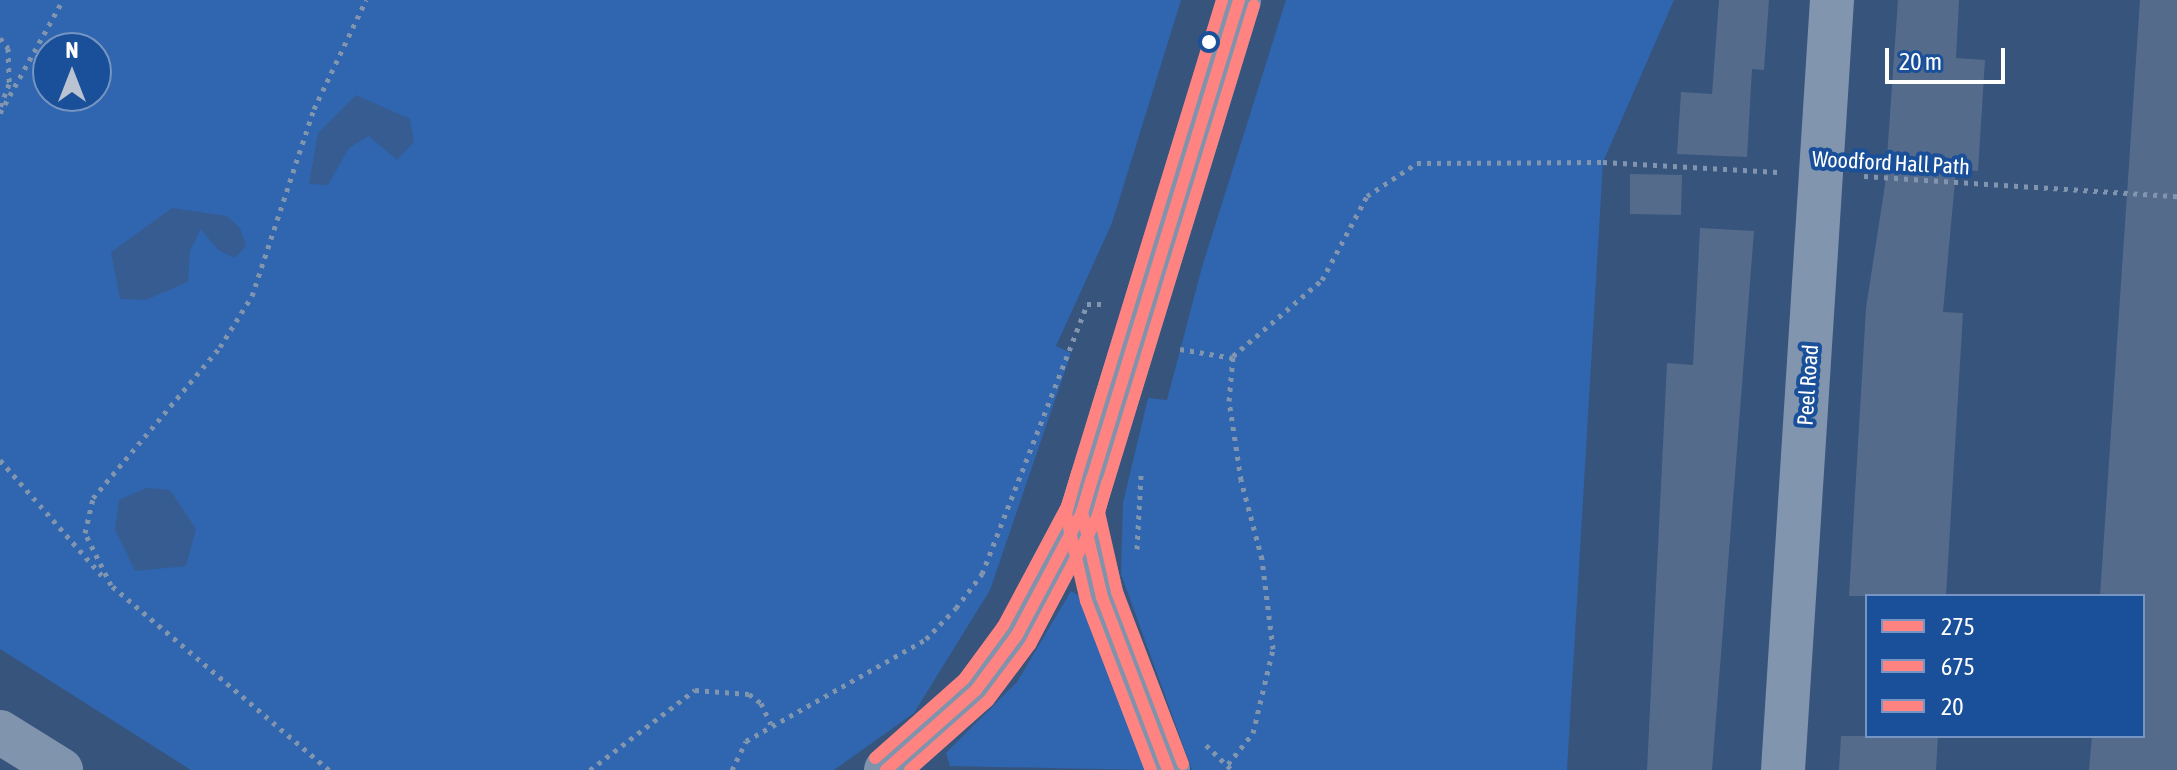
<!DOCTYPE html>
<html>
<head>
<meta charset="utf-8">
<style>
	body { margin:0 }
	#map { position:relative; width:2177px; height:770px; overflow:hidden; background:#37547c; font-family:"Asap Condensed",sans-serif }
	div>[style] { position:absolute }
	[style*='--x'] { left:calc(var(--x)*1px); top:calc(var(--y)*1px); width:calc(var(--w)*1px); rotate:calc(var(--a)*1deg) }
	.green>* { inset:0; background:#2f66af }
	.water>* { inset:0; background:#375c91 }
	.building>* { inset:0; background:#546b8b }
	.path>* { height:5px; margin-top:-2.5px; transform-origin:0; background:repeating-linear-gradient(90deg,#8195af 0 4px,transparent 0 10px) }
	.minor>* { height:44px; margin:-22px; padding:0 22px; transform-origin:22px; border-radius:22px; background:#8195af }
	.major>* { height:44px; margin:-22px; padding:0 22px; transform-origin:22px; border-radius:22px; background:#7f93ac }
	.highway>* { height:44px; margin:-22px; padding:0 22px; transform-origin:22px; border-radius:22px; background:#8094ad }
	.bus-1>* { height:12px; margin:-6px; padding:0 6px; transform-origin:6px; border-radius:6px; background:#ff8380 }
	.bus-2>* { height:12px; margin:-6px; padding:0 6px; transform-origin:6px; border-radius:6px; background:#ff8380 }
	.bus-3>* { height:12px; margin:-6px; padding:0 6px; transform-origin:6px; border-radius:6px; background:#ff8380 }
	.dots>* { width:22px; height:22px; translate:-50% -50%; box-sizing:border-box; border:4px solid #1a4f99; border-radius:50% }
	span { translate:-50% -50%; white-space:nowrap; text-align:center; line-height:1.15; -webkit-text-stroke:8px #1a4f99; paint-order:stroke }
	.street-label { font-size:22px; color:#fff }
	.legend { position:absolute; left:1865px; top:594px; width:280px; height:144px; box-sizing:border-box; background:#1a4f99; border:2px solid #7695c2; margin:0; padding:10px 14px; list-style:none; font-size:24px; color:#fff }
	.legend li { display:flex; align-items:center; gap:16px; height:40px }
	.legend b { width:40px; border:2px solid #7695c2 }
	.north { position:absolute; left:32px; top:32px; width:80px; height:80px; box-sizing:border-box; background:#1a4f99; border:2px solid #7695c2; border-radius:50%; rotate:0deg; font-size:22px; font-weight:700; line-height:32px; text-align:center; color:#fff }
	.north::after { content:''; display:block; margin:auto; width:28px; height:36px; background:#b9c3d1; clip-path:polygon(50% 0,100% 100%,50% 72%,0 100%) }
	.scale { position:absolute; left:1885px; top:48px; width:120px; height:36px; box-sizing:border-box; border:4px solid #fff; border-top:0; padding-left:10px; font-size:24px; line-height:28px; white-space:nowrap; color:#fff; -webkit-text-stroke:6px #1a4f99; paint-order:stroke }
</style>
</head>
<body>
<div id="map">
	<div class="green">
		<div style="clip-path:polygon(evenodd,0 0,1181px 0,1112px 223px,1056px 346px,1071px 353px,990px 590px,914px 713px,834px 770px,191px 770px,0 649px,0 0,48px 48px,96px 48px,96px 96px,48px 96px,48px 48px)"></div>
		<div style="clip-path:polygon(1286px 0,1674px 0,1603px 162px,1567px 770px,1192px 770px,1121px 574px,1123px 503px,1148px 398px,1167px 400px,1202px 267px)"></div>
		<div style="clip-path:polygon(1071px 591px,1081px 597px,1146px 770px,950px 766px,946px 753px,1017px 682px)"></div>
	</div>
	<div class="water">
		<div style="clip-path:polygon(356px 95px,410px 119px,414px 142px,397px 160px,369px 136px,349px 148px,328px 185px,309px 184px,318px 133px)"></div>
		<div style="clip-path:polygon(172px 208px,227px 216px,240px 228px,246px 246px,235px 258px,218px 250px,201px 229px,190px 251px,188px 282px,146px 300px,120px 299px,111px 252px)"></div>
		<div style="clip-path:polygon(146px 488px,170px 490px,196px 529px,186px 566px,135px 571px,115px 529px,119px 500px)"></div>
	</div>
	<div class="building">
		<div style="clip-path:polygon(1719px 0,1769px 0,1764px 70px,1752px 69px,1747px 157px,1677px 154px,1681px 92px,1712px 94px)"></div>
		<div style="clip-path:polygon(1898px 0,1959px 0,1956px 58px,1985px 60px,1978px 171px,1956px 170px,1943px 312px,1963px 313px,1946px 596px,1849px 596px,1866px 308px,1885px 185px)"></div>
		<div style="clip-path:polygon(2140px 0,2177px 0,2177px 770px,2089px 770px,2092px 736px,2143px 736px,2143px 596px,2100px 596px)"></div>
		<div style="clip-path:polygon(1630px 174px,1682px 175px,1681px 215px,1630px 214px)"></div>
		<div style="clip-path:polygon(1700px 228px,1754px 231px,1712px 770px,1647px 770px,1667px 363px,1693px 365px)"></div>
		<div style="clip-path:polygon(1841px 736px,1938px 736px,1936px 770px,1839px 770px)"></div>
	</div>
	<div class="path">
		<div style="--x:0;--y:38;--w:13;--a:51"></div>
		<div style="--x:8;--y:48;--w:36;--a:88"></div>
		<div style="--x:9;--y:84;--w:25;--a:111"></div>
		<div style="--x:0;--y:113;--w:129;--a:-60.9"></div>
		<div style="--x:1864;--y:176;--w:314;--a:3.7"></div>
		<div style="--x:1180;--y:349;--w:54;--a:9.6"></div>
		<div style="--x:0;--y:460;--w:159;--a:48.6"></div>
		<div style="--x:1137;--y:549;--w:74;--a:-86.9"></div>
		<div style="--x:1206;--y:745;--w:36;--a:44"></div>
		<div style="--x:1228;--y:764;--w:40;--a:-51"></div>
		<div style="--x:1253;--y:733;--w:86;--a:-76.6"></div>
		<div style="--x:1273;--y:649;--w:91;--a:-97"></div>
		<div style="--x:1262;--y:559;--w:82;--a:-104.9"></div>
		<div style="--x:1241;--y:480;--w:80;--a:-98.6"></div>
		<div style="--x:1229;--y:401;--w:45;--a:-84.9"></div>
		<div style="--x:1233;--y:356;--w:117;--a:-40.5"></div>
		<div style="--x:1322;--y:280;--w:95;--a:-61.8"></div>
		<div style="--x:1367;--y:196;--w:60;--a:-33.4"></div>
		<div style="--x:1417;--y:163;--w:186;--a:-0.3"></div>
		<div style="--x:1603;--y:162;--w:175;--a:3.3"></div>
		<div style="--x:329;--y:770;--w:286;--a:-139.7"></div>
		<div style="--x:111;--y:585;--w:58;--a:-116.6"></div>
		<div style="--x:85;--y:533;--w:36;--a:-77"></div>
		<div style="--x:93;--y:498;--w:197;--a:-49.9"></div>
		<div style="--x:220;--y:347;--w:60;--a:-57.9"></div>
		<div style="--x:252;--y:296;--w:197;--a:-71.7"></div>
		<div style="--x:314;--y:109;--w:121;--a:-64.5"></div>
		<div style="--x:590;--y:770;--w:132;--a:-37.3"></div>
		<div style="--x:695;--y:690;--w:54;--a:4.2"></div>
		<div style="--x:749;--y:694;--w:15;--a:37"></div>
		<div style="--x:761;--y:703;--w:23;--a:65"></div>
		<div style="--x:732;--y:770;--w:32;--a:-64"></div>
		<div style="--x:746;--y:741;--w:207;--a:-29.5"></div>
		<div style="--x:926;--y:639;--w:43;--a:-45.9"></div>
		<div style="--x:956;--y:608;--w:43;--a:-52.6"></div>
		<div style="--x:982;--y:574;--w:290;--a:-68.7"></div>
		<div style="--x:1087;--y:304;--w:15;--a:0"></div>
	</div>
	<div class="minor">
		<div style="--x:1783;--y:770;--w:772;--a:-86.36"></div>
	</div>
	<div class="major">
		<div style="--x:1082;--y:512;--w:87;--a:76.8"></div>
		<div style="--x:1102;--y:597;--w:185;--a:69.1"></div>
		<div style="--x:886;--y:770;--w:120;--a:-41.6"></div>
		<div style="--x:976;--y:690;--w:69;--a:-53.3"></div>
		<div style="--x:1017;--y:635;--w:139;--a:-62.1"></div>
		<div style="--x:1082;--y:512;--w:536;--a:-72.95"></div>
	</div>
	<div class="highway">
		<div style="--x:0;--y:732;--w:72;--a:31.9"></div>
	</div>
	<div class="bus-1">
		<div style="--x:1092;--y:478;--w:35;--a:106"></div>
		<div style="--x:1082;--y:512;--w:87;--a:76.8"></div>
		<div style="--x:1102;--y:597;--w:185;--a:69.1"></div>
		<div style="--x:886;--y:770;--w:120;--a:-41.6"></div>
		<div style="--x:976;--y:690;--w:69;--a:-53.3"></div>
		<div style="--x:1017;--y:635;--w:139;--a:-62.1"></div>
		<div style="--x:1082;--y:512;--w:536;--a:-72.95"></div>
	</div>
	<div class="bus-2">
		<div style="--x:1077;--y:473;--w:42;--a:105"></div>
		<div style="--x:1066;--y:514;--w:89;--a:77.1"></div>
		<div style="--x:1086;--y:601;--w:181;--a:69"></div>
		<div style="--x:910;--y:770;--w:104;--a:-41.5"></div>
		<div style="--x:988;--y:701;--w:70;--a:-53.1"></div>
		<div style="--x:1030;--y:645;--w:144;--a:-62.2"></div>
		<div style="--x:1097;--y:518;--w:536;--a:-72.98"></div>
	</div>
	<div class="bus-3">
		<div style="--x:1107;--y:483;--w:30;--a:105"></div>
		<div style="--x:1099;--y:512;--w:82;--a:77.3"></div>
		<div style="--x:1117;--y:592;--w:184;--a:69"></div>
		<div style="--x:875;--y:758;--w:119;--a:-41.6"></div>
		<div style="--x:964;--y:679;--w:66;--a:-53.7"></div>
		<div style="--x:1003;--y:626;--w:136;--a:-61.9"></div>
		<div style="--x:1067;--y:506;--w:529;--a:-72.97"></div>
	</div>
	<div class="dots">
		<div style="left:1209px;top:42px;background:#fff"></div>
	</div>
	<div class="street-label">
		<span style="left:1891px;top:163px;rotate:3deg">Woodford Hall Path</span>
		<span style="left:1808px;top:385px;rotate:-86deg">Peel Road</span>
	</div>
	<ul class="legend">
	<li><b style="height:10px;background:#ff8380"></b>275</li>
	<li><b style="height:10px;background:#ff8380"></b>675</li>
	<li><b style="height:10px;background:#ff8380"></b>20</li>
	</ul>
	<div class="north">N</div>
	<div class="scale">20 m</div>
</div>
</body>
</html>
